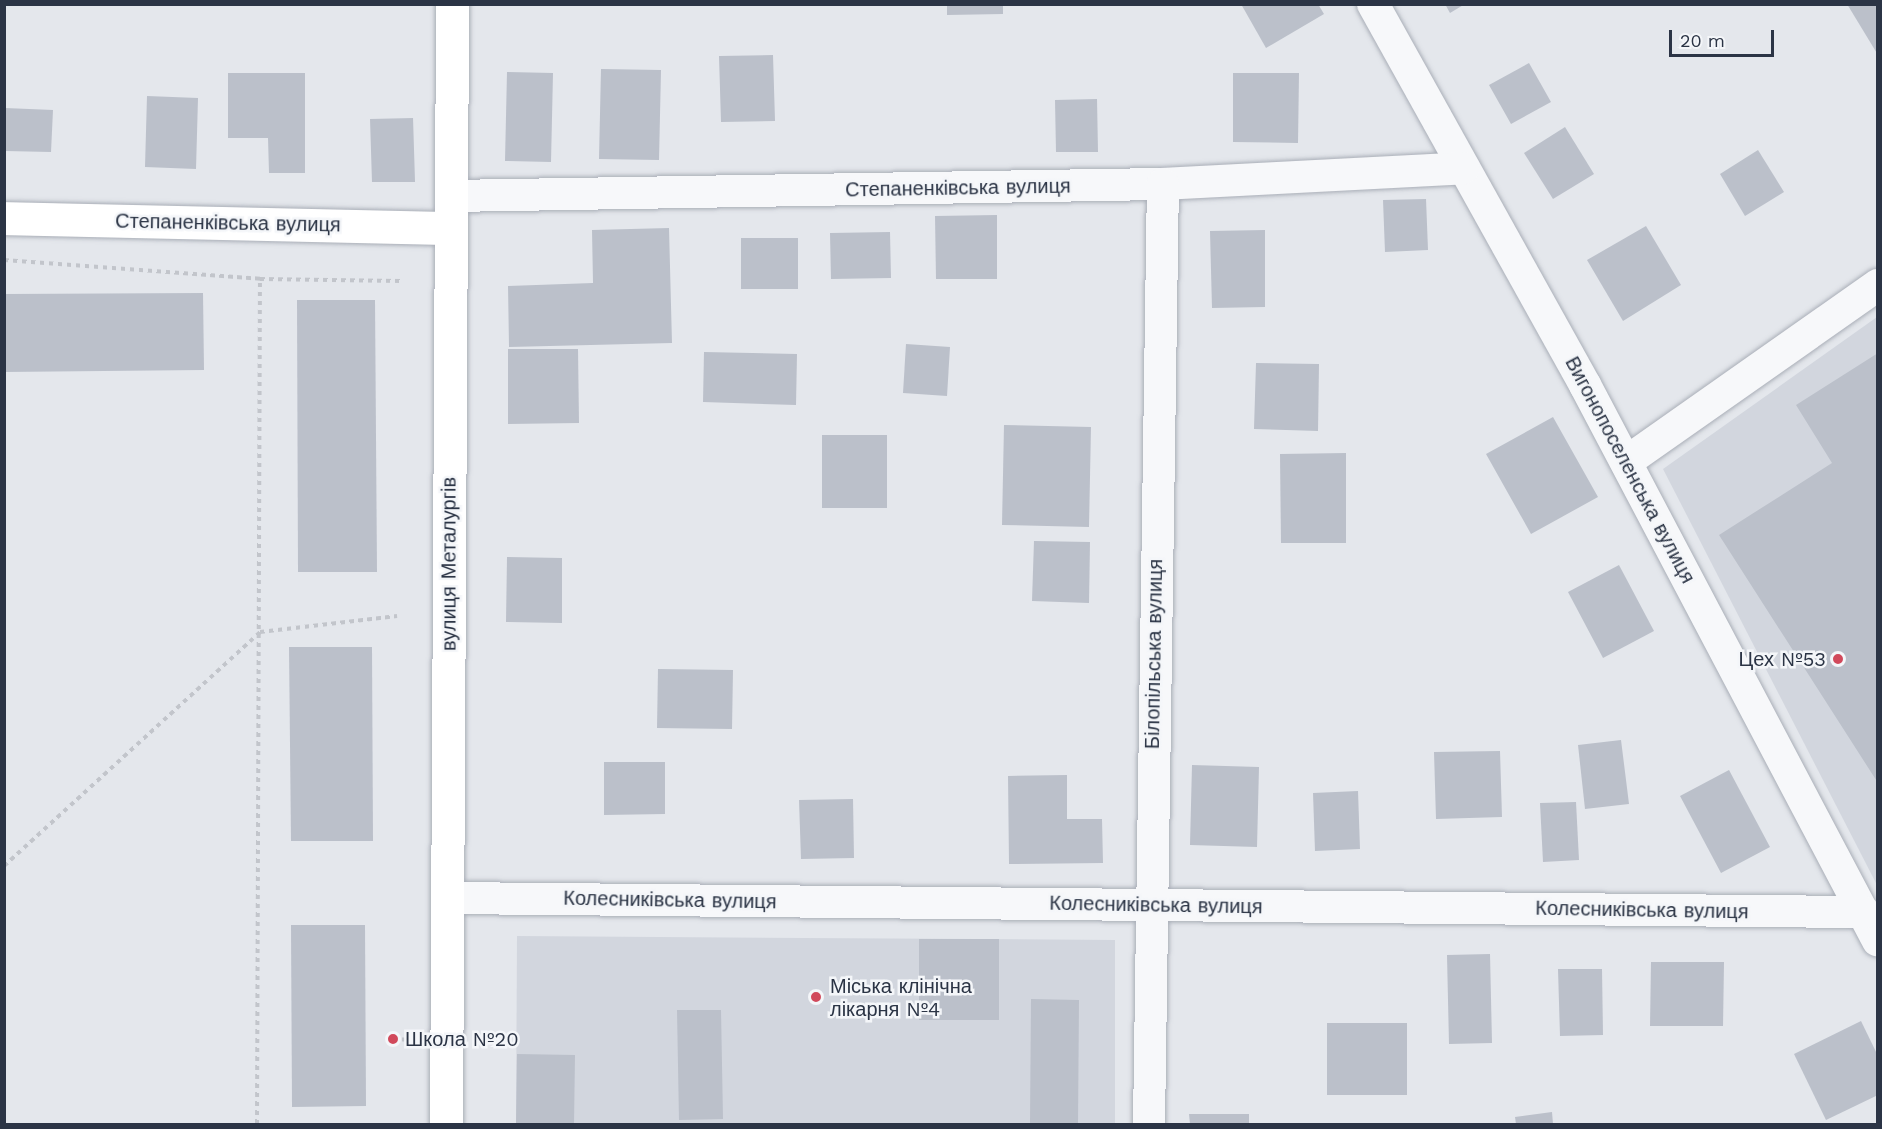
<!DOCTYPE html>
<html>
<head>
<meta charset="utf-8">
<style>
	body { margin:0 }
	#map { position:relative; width:1882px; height:1129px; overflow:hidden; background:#e4e7ec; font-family:"Work Sans",sans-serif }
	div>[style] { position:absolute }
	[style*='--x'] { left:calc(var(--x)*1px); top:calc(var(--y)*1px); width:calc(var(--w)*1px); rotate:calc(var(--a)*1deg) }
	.built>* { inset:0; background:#d2d6de }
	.building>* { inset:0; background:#bbc0ca }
	.path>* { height:4px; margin-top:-2px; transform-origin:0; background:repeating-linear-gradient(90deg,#c2c5cb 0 4.5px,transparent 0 9px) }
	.roads { filter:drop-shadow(0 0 2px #a9aeb7) drop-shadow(0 0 2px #a9aeb7) }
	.street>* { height:32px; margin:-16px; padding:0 16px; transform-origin:16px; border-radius:16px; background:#f7f8fa }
	.secondary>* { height:33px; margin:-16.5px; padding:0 16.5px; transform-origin:16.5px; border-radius:16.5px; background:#fff }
	.dots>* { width:16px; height:16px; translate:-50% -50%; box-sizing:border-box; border:3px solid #f4f6f9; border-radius:50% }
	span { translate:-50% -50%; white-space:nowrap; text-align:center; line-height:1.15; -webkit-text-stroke:5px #f4f6f9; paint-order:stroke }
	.street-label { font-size:20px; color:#2b3445 }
	.poi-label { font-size:20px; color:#2b3445 }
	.right { translate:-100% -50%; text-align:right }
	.left { translate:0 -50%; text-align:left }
	.frame { position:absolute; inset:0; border:6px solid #2b3445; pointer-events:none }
	.scale { position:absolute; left:1669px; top:30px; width:105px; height:27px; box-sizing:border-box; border:3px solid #2b3445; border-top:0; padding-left:8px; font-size:18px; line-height:21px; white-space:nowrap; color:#2b3445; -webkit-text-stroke:4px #f4f6f9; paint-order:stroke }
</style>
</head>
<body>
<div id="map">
	<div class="built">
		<div style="clip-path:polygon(1877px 317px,1877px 885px,1663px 469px)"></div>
		<div style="clip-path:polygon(517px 936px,1115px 940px,1115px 1124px,516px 1124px)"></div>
	</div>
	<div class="building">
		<div style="clip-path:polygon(947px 4px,1003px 4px,1003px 14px,947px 15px)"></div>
		<div style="clip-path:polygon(1241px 4px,1318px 4px,1324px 14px,1266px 48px)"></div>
		<div style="clip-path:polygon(1445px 4px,1465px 4px,1450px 13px)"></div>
		<div style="clip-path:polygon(1847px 4px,1878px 4px,1878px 55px)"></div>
		<div style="clip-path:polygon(773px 55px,775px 121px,721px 122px,719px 56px)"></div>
		<div style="clip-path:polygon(1529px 63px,1551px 102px,1511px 124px,1489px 85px)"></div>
		<div style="clip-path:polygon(601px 69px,661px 70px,659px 160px,599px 159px)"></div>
		<div style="clip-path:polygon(507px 72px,553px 73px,551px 162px,505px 161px)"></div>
		<div style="clip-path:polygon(228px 73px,305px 73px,305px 173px,269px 173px,268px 138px,228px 138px)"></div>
		<div style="clip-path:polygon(1233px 73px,1299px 73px,1298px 143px,1233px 142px)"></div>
		<div style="clip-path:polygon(147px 96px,198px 98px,196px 169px,145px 167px)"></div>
		<div style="clip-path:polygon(1097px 99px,1098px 152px,1056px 152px,1055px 100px)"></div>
		<div style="clip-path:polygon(5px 108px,53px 110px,51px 152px,5px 151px)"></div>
		<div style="clip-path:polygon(413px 118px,415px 182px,372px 182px,370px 119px)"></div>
		<div style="clip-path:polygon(1565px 127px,1594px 174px,1553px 199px,1524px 153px)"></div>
		<div style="clip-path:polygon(1758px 150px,1784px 192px,1745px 216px,1720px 174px)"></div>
		<div style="clip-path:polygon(1426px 199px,1428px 250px,1385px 252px,1383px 200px)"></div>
		<div style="clip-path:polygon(997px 215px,997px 279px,936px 279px,935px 216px)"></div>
		<div style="clip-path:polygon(1646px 226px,1681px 285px,1623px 321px,1587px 260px)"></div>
		<div style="clip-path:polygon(669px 228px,672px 343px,509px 347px,508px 286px,593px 283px,592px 230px)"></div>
		<div style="clip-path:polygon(1265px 230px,1265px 307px,1212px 308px,1210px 231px)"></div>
		<div style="clip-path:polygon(890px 232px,891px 278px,831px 279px,830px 233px)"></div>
		<div style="clip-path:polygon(741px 238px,798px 238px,798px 289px,741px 289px)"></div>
		<div style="clip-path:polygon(203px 293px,204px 370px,4px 372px,4px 294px)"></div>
		<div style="clip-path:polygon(297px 300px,375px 300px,377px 572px,298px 572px)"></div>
		<div style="clip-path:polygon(906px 344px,950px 347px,947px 396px,903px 393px)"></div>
		<div style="clip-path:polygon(508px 349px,578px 349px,579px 423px,508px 424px)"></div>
		<div style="clip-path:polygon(704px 352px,797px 354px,796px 405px,703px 402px)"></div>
		<div style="clip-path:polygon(1878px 353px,1878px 783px,1719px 535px,1832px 463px,1796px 405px)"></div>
		<div style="clip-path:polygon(1256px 363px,1319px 364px,1318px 431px,1254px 429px)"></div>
		<div style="clip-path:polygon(1553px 417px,1598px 497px,1531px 534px,1486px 454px)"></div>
		<div style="clip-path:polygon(1004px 425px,1091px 427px,1089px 527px,1002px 525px)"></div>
		<div style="clip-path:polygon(822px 435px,887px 435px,887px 508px,822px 508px)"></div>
		<div style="clip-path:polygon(1346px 453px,1346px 543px,1281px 543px,1280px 454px)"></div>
		<div style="clip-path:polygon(1034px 541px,1090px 542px,1089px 603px,1032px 601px)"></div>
		<div style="clip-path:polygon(507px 557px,562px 558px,562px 623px,506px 622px)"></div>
		<div style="clip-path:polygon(1619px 565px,1654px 631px,1603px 658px,1568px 592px)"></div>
		<div style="clip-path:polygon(289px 647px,372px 647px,373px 841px,291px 841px)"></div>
		<div style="clip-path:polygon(658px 669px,733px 670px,732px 729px,657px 728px)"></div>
		<div style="clip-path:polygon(1621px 740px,1629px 804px,1585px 809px,1578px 745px)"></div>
		<div style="clip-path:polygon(1500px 751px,1502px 817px,1436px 819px,1434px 752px)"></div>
		<div style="clip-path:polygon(604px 762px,665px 762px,665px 814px,604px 815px)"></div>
		<div style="clip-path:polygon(1192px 765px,1259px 767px,1257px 847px,1190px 845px)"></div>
		<div style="clip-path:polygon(1729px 770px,1770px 847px,1721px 873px,1680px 796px)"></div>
		<div style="clip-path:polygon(1067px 775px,1067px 819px,1102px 819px,1103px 863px,1009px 864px,1008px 776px)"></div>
		<div style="clip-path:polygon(1358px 791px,1360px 849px,1315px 851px,1313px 793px)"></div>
		<div style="clip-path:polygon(853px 799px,854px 858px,801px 859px,799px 800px)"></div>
		<div style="clip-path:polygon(1576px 802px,1579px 860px,1543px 862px,1540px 803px)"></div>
		<div style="clip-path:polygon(291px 925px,365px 925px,366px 1106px,292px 1107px)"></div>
		<div style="clip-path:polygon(919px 939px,999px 939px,999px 1020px,919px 1020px)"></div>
		<div style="clip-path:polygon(1490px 954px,1492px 1043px,1449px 1044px,1447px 955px)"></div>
		<div style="clip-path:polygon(1651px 962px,1724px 962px,1723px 1026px,1650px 1026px)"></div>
		<div style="clip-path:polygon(1558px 969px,1602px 969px,1603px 1035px,1560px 1036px)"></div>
		<div style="clip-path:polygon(1031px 999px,1079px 1000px,1078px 1124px,1030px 1124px)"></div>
		<div style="clip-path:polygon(677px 1010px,721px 1010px,723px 1119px,679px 1120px)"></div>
		<div style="clip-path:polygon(1861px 1021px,1878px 1056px,1878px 1095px,1826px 1120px,1794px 1054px)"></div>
		<div style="clip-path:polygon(1327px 1023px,1407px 1023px,1407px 1095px,1327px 1095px)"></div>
		<div style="clip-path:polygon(517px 1054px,575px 1055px,574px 1124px,516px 1124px)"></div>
		<div style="clip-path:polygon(1552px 1112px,1553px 1124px,1516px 1124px,1515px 1117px)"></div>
		<div style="clip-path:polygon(1189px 1114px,1249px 1114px,1249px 1124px,1190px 1124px)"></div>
	</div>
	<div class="path">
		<div style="--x:4;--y:260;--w:257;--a:4.2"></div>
		<div style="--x:4;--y:866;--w:347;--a:-42.4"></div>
		<div style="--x:260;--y:632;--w:138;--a:-6.7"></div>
		<div style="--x:393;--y:1039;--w:20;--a:3"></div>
		<div style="--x:257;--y:1124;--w:845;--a:-89.8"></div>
		<div style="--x:260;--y:279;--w:141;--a:0.8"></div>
	</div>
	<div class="roads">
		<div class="street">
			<div style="--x:1373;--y:4;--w:436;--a:60.9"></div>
			<div style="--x:1585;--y:385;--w:628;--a:62.21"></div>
			<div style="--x:451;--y:196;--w:712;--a:-0.97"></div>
			<div style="--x:1163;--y:184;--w:301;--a:-3"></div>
			<div style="--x:1626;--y:462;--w:308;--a:-35.1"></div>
			<div style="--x:448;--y:898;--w:1416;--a:0.57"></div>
			<div style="--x:1149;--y:1124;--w:940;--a:-89.15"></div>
		</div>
		<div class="secondary">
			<div style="--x:4;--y:218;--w:447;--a:1.3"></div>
			<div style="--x:446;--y:1124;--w:1120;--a:-89.69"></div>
		</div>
	</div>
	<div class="dots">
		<div style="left:1838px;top:659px;background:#d1495b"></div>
		<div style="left:816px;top:997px;background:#d1495b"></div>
		<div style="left:393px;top:1039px;background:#d1495b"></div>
	</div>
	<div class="street-label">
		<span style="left:958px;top:188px;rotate:-1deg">Степаненківська вулиця</span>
		<span style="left:228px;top:223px;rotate:1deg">Степаненківська вулиця</span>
		<span style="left:1630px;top:470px;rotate:62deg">Вигонопоселенська вулиця</span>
		<span style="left:449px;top:564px;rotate:-90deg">вулиця Металургів</span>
		<span style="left:1154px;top:654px;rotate:-89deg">Білопільська вулиця</span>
		<span style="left:670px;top:900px;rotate:1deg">Колесниківська вулиця</span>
		<span style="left:1156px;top:905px;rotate:1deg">Колесниківська вулиця</span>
		<span style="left:1642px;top:910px;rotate:1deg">Колесниківська вулиця</span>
	</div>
	<div class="poi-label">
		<span class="right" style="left:1826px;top:659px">Цех №53</span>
		<span class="left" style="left:830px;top:998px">Міська клінічна<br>лікарня №4</span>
		<span class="left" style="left:405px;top:1039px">Школа №20</span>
	</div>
	<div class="frame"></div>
	<div class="scale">20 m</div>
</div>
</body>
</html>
